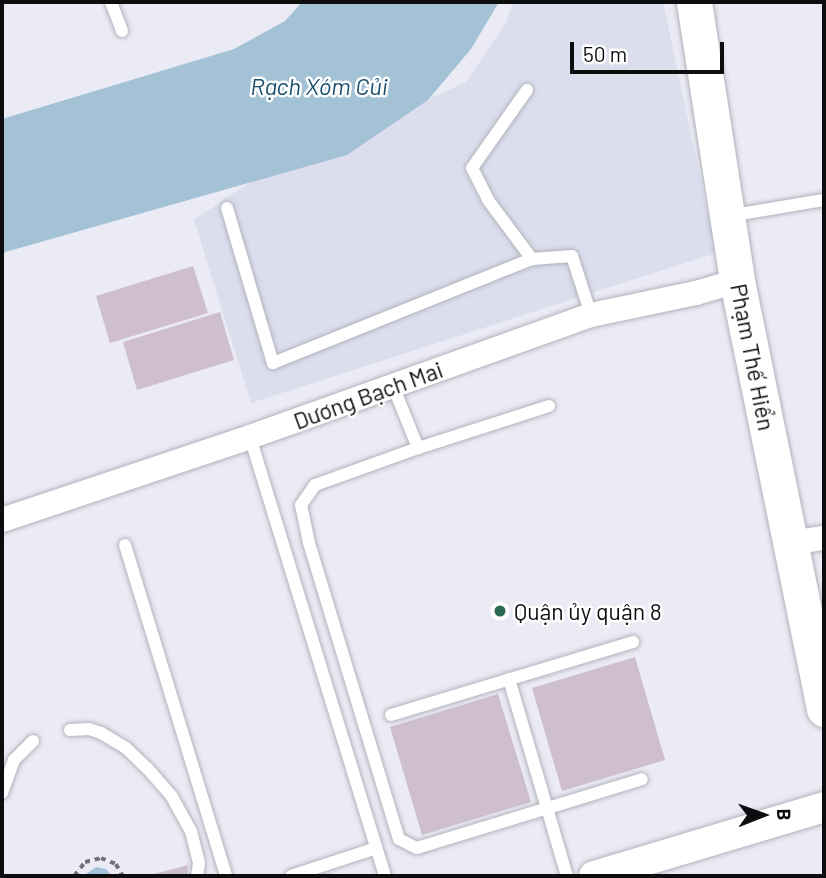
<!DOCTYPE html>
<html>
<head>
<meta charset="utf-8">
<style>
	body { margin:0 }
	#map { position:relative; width:826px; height:878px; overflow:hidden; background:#eaebf4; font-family:Barlow,sans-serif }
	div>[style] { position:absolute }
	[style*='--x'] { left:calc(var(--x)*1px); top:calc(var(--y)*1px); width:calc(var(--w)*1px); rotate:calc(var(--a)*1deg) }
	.built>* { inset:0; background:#dcdeee }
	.green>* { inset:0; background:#cebece }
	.water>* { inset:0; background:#a4c2d6 }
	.path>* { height:3.5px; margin-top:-1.75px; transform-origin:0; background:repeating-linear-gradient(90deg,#707177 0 5px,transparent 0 10px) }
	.roads { filter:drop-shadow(0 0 2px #b2b3bc) drop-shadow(0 0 2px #b2b3bc) }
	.service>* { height:12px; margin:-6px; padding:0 6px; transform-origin:6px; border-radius:6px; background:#fff }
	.minor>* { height:24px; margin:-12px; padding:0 12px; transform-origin:12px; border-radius:12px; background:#fff }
	.tertiary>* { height:30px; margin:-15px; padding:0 15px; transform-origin:15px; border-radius:15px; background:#fff }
	.secondary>* { height:35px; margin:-17.5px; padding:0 17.5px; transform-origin:17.5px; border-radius:17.5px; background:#fff }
	.dots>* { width:19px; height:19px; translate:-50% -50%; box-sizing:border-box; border:4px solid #fff; border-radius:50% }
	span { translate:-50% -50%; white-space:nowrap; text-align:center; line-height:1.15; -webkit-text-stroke:5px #fff; paint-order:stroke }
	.street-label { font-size:23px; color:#0c0d0f }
	.poi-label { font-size:23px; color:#0c0d0f }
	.left { translate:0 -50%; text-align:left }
	.water-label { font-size:24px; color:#1a506d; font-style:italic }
	.frame { position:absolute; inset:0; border:4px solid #0c0d0f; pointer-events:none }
	.north { position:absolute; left:728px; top:780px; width:70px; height:70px; -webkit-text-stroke:5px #fff; paint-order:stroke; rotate:89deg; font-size:19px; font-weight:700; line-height:28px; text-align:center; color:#0c0d0f }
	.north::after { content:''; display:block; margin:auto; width:24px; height:32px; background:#0c0d0f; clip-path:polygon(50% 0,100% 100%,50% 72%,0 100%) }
	.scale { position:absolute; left:570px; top:42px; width:154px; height:32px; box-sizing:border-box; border:4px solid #0c0d0f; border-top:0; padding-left:9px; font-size:21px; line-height:24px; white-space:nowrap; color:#0c0d0f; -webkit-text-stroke:5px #fff; paint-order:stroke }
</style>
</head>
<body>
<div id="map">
	<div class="built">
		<div style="clip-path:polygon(513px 2px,663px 2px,716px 253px,251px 403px,194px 220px,255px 179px,466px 82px,506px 23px)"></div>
	</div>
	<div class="green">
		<div style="clip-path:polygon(193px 266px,208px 313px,110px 343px,96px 296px)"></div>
		<div style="clip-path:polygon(220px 312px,234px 360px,137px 390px,123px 342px)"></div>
		<div style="clip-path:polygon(635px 657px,665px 760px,562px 791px,532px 688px)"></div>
		<div style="clip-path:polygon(498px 694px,531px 802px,422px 835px,390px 727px)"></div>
		<div style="clip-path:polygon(188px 865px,187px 876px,147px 876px)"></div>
	</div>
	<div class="water">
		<div style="clip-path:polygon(302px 2px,499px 2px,471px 49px,428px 100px,347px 155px,2px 253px,2px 119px,234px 49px,285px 21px)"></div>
		<div style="clip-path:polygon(96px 867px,106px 869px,112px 876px,83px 876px)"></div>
	</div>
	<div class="path">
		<div style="--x:74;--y:876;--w:18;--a:-52"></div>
		<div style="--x:85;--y:862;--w:16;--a:-14"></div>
		<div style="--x:101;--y:858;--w:16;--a:22"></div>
		<div style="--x:116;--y:864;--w:14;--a:60"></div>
	</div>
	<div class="roads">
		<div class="service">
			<div style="--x:111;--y:2;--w:31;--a:69"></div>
			<div style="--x:527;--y:90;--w:95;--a:125.2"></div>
			<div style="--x:472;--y:168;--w:36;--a:63"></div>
			<div style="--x:488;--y:200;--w:74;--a:53.3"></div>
			<div style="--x:227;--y:208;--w:162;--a:73.5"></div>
			<div style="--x:273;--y:363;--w:279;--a:-21.9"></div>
			<div style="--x:532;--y:259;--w:40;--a:-4.3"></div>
			<div style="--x:572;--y:256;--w:62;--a:72.1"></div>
			<div style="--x:728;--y:216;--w:97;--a:-9.5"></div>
			<div style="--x:393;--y:386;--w:67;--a:68"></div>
			<div style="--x:549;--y:406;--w:138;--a:162.2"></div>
			<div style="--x:418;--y:448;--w:109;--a:160.2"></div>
			<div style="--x:315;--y:485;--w:24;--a:125"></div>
			<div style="--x:301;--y:505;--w:39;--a:78"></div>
			<div style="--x:309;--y:543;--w:309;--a:73.1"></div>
			<div style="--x:399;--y:839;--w:20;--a:27"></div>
			<div style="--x:417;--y:848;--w:235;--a:-17"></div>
			<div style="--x:250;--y:437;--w:459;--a:72.9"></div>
			<div style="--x:125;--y:545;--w:346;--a:73"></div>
			<div style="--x:509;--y:679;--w:205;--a:73.6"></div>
			<div style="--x:391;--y:715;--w:253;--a:-16.8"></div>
			<div style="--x:70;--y:730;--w:19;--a:-3"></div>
			<div style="--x:89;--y:729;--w:13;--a:18"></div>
			<div style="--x:101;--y:733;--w:29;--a:31"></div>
			<div style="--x:126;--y:748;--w:30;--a:44"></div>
			<div style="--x:148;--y:769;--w:37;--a:49"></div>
			<div style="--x:172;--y:797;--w:39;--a:61"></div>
			<div style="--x:191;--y:831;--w:33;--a:76"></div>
			<div style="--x:199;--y:863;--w:13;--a:99"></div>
			<div style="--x:2;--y:793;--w:35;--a:-70"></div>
			<div style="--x:14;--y:760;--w:27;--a:-45"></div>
			<div style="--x:291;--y:876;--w:89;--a:-18.2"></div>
		</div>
		<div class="minor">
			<div style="--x:2;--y:520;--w:262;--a:-18.5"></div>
			<div style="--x:250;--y:437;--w:362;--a:-19.7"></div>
			<div style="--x:591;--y:315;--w:107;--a:-11.8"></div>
			<div style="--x:696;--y:293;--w:43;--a:-16.3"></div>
			<div style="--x:791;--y:543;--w:33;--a:-9"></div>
		</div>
		<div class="tertiary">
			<div style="--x:594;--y:876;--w:240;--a:-16.7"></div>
		</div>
		<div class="secondary">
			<div style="--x:694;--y:2;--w:282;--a:81.2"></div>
			<div style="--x:737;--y:281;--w:437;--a:78.5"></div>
		</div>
	</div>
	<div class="dots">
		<div style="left:500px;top:611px;background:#2b6954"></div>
	</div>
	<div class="street-label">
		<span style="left:753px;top:357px;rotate:79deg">Phạm Thế Hiển</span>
		<span style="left:368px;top:395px;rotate:-20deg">Dương Bạch Mai</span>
	</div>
	<div class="poi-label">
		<span class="left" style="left:514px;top:611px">Quận ủy quận 8</span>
	</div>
	<div class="water-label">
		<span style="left:319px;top:86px">Rạch Xóm Củi</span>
	</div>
	<div class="frame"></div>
	<div class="north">B</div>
	<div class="scale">50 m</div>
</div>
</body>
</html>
